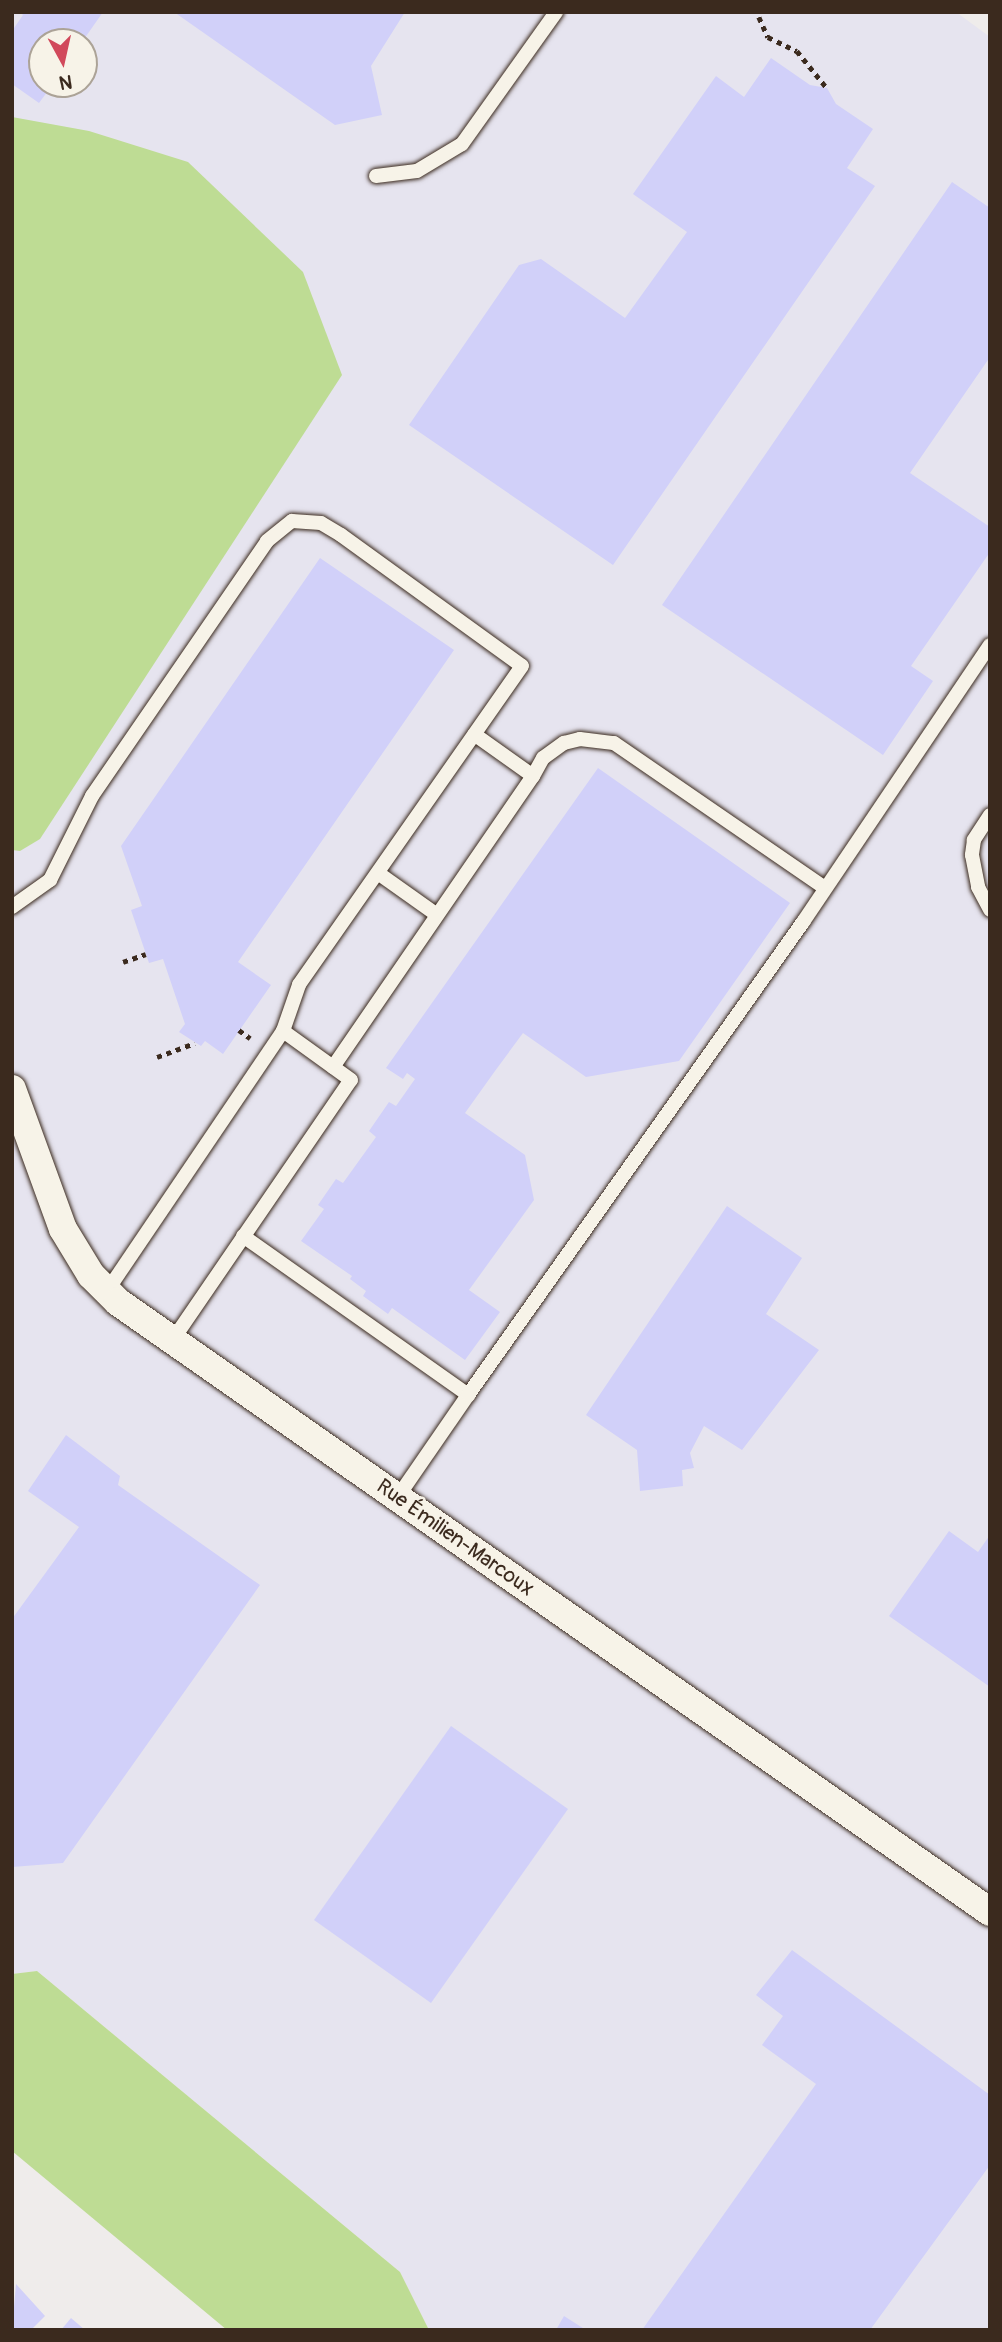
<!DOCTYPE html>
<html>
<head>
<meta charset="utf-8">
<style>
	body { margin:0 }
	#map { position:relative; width:1002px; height:2342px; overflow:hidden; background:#efeceb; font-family:Pangolin,sans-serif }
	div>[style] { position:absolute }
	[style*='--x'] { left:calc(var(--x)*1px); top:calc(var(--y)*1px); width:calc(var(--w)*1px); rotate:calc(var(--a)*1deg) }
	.built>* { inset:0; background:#e6e4ef }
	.green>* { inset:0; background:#bedc94 }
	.building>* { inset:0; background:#d1d0f9 }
	.path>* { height:4.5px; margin-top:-2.25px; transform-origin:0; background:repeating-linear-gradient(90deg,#3b2a1e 0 5px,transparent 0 10px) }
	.roads { filter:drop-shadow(0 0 2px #3b2a1e) drop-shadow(0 0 2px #3b2a1e) }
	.service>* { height:14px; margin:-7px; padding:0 7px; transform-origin:7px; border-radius:7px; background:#f7f3e8 }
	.minor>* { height:28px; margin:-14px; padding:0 14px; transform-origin:14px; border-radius:14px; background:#f7f3e8 }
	span { translate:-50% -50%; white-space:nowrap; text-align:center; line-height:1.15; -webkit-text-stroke:5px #f7f3e8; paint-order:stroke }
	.street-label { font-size:21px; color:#3b2a1e }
	.frame { position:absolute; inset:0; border:14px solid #3b2a1e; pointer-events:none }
	.north { position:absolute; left:28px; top:28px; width:70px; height:70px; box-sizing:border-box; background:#f7f3e8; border:2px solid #aca397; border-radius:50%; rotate:172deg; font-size:19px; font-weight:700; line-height:28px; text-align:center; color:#3b2a1e }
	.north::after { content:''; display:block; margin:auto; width:24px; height:32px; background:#d1495b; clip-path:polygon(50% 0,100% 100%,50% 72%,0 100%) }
</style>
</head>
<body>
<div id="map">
	<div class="built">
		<div style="clip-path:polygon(evenodd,12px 12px,956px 12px,990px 37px,990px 2330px,429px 2330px,400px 2272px,37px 1971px,12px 1974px,12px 12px,42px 42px,84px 42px,84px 84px,42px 84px,42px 42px)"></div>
	</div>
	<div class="green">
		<div style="clip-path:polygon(12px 117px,89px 131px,188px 162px,303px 272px,342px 375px,40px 839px,20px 851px,12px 850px)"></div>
		<div style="clip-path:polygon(37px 1971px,400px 2272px,429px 2330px,227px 2330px,12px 2151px,12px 1974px)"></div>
	</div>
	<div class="building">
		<div style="clip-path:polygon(20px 12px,103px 12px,82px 42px,42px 42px,42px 84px,53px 84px,39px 103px,12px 84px,12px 31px,23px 15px)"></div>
		<div style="clip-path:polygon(174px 12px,405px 12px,371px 66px,382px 115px,335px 125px)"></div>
		<div style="clip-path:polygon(771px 58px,810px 85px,827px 88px,836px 104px,873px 129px,847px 168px,875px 186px,613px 565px,409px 425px,519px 265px,541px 259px,625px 318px,687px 232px,633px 194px,716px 76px,744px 97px)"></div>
		<div style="clip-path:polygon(952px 182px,990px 208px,990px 357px,910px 473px,990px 527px,990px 552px,911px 666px,933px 681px,883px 755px,662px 605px)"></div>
		<div style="clip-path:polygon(320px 558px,454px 650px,238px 962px,271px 985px,223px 1054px,205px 1041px,201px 1046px,179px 1032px,185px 1024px,163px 959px,149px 963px,131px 910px,142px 906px,121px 846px)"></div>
		<div style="clip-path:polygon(598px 768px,790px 903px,679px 1061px,586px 1077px,523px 1033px,495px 1071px,465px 1113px,525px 1155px,534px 1200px,469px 1290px,500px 1312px,465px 1360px,392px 1308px,388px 1314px,377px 1306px,363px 1296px,366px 1291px,350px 1279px,352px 1276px,301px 1241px,324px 1209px,318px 1205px,336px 1179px,343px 1183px,376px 1137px,369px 1131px,389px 1102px,396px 1106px,415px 1079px,407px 1073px,403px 1079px,386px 1068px)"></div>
		<div style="clip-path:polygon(727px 1206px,802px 1258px,766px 1314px,819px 1350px,742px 1450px,704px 1426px,690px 1453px,694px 1468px,682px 1470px,683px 1486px,640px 1491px,637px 1450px,586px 1415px)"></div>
		<div style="clip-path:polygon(66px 1435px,120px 1476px,118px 1485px,260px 1585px,63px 1863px,12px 1867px,12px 1619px,79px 1527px,28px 1491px)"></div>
		<div style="clip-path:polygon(949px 1531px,978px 1552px,990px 1535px,990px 1687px,889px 1616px)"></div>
		<div style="clip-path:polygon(451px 1726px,568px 1809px,431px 2003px,314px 1920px)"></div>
		<div style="clip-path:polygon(792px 1950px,990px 2095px,990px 2165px,870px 2330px,642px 2330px,816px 2084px,762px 2045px,783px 2016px,756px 1995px)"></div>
		<div style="clip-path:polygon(16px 2284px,45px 2316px,31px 2330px,12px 2330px)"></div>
		<div style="clip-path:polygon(564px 2316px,586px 2330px,556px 2330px)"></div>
		<div style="clip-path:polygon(71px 2318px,85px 2330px,61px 2330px)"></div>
	</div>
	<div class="path">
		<div style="--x:759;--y:17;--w:22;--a:66"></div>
		<div style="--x:768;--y:37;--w:32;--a:26"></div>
		<div style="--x:797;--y:51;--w:48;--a:51"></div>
		<div style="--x:123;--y:962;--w:24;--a:-19"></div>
		<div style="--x:239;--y:1030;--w:14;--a:36"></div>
		<div style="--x:157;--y:1057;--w:40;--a:-20.2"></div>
	</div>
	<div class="roads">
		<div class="service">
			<div style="--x:376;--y:176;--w:41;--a:-7"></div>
			<div style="--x:417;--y:171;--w:52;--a:-31"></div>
			<div style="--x:462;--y:144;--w:162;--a:-54.5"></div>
			<div style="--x:533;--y:776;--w:21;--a:-61"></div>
			<div style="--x:543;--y:758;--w:26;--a:-36"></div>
			<div style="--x:564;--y:743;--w:16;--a:-14"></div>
			<div style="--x:580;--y:739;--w:34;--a:7"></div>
			<div style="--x:614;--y:743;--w:256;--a:34.5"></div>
			<div style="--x:990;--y:815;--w:30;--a:123"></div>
			<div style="--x:974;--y:840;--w:15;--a:98"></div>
			<div style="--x:972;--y:855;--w:33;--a:79"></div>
			<div style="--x:978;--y:887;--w:26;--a:62"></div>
			<div style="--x:378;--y:873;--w:72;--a:35.4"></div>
			<div style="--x:12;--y:907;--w:47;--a:-35.4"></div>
			<div style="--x:50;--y:880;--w:94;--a:-63.4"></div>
			<div style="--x:92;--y:796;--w:309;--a:-55.5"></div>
			<div style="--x:267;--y:541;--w:32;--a:-39"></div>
			<div style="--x:292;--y:521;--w:29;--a:4"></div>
			<div style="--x:321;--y:523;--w:23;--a:31"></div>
			<div style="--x:341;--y:535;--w:223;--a:35.9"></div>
			<div style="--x:522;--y:666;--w:389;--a:125"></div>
			<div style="--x:299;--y:985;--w:49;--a:109.2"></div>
			<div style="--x:283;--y:1031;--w:314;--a:124.1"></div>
			<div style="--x:333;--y:1067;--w:353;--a:-55.5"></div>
			<div style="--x:533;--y:776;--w:72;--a:-144.6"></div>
			<div style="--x:243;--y:1236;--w:276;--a:35.2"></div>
			<div style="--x:468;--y:1395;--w:125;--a:124.6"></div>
			<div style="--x:172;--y:1341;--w:316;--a:-55.6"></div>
			<div style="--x:351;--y:1080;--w:84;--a:-144.2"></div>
			<div style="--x:468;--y:1395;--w:580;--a:-54.69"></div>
			<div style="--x:803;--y:922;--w:334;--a:-56"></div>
		</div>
		<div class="minor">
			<div style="--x:12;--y:1089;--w:149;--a:70"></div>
			<div style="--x:63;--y:1229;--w:54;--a:58.7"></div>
			<div style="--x:91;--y:1275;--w:38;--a:45"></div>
			<div style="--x:118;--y:1302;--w:1064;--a:34.97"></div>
		</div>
	</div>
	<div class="street-label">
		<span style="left:455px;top:1538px;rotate:35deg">Rue Émilien-Marcoux</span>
	</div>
	<div class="frame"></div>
	<div class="north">N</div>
</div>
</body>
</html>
